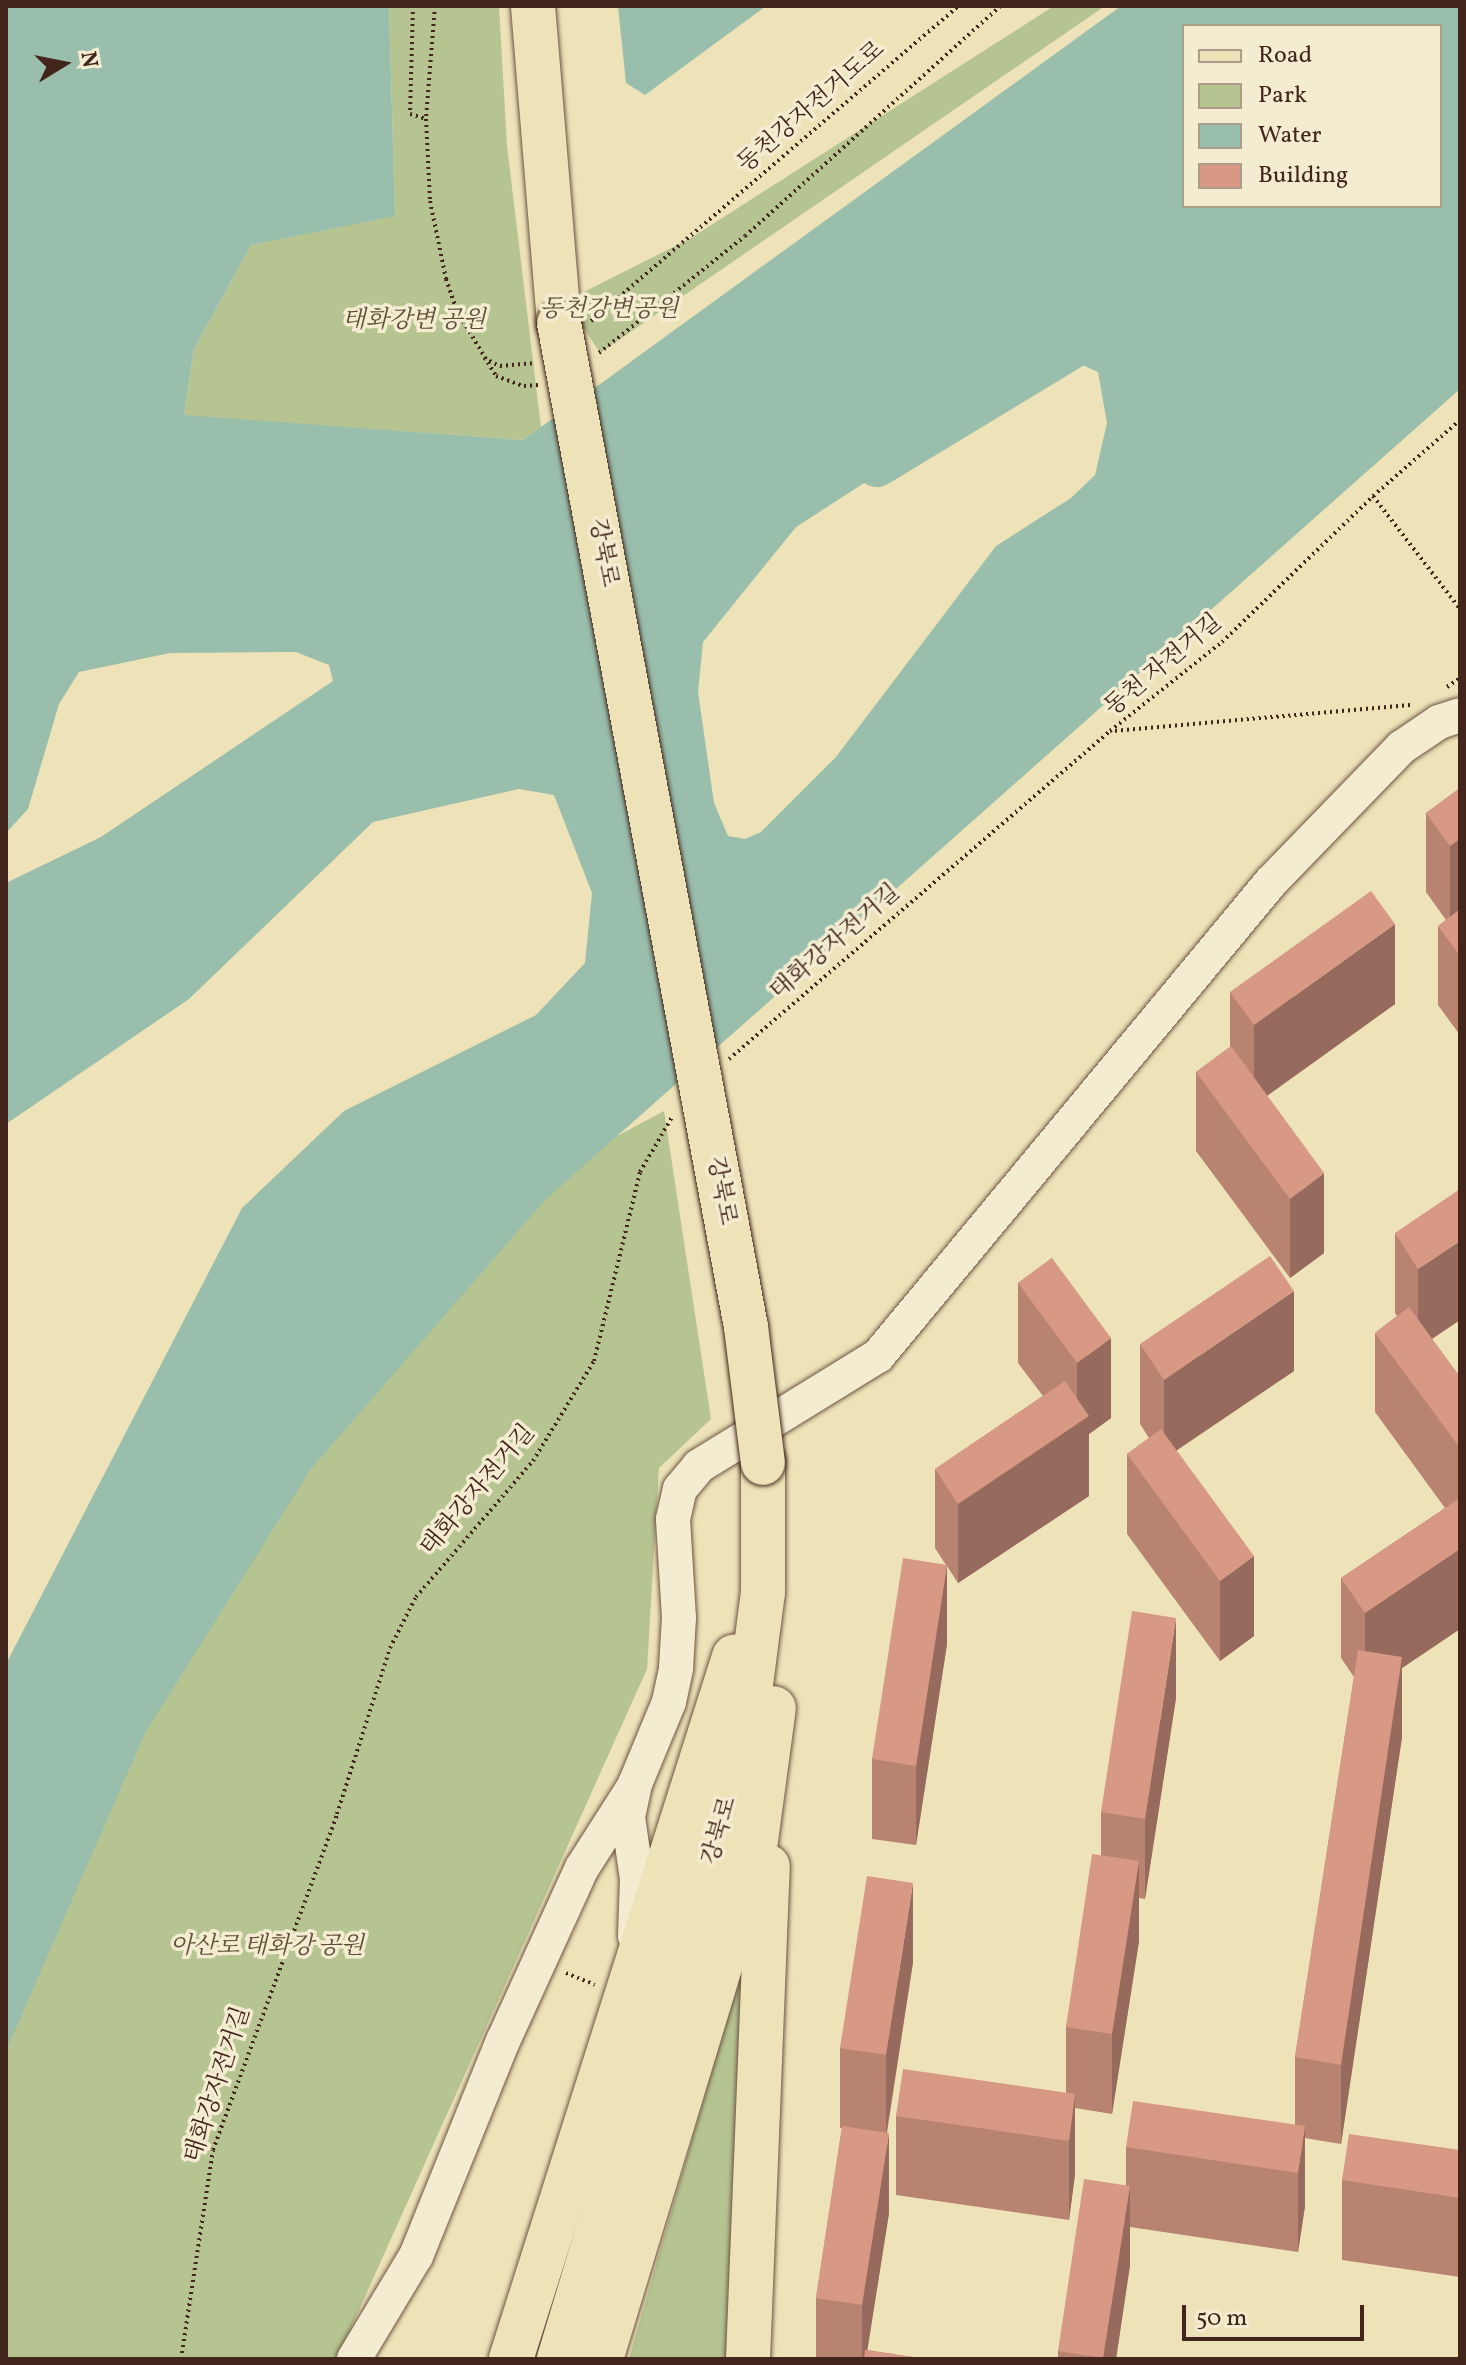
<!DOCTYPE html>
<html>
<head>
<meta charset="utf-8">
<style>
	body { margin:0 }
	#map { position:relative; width:1466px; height:2365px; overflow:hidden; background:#ede2b8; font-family:Vollkorn,"Noto Serif KR",serif }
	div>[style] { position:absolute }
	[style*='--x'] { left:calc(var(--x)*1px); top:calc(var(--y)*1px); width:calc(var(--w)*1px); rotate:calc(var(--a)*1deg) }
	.green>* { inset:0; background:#b5c491 }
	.water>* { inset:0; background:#99beac }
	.river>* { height:44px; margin:-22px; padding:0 22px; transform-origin:22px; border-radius:22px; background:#99beac }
	.path>* { height:4px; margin-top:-2px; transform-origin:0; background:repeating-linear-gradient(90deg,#42261b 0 2px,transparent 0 6px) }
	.roads { filter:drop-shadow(0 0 2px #6d5542) drop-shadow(0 0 2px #6d5542) }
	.minor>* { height:34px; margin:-17px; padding:0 17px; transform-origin:17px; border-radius:17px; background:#f3ecd1 }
	.major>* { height:44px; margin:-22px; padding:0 22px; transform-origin:22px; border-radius:22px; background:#ede2b8 }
	.bridges { filter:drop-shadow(0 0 2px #42261b) drop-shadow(0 0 2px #42261b) }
	.major-bridge>* { height:44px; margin:-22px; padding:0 22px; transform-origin:22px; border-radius:22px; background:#ede2b8 }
	.wall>* { inset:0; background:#b98372 }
	.shaded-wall>* { inset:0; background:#966a5c }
	.building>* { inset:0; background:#d79884 }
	span { translate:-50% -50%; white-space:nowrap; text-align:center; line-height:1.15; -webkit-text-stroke:7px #f3ecd1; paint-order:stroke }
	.street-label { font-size:24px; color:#42261b }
	.park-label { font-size:24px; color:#5f4e38; font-style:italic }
	.frame { position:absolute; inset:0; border:8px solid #42261b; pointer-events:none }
	.legend { position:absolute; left:1182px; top:24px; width:260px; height:184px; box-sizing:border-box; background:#f3ecd1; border:2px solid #ac9d88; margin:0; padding:10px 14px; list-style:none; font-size:24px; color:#42261b }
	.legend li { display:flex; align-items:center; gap:16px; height:40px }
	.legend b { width:40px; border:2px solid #ac9d88 }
	.north { position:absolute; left:24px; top:24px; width:80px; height:80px; -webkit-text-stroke:6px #f3ecd1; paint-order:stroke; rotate:80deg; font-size:22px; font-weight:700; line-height:32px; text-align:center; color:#42261b }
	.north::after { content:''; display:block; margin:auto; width:28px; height:36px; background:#42261b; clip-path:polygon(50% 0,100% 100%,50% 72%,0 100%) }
	.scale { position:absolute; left:1182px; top:2305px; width:182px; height:36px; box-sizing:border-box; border:4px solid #42261b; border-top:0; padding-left:10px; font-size:24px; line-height:28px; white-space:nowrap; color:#42261b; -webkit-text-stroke:6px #f3ecd1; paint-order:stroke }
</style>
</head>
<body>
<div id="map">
	<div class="green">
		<div style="clip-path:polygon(389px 6px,499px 6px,507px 146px,541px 427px,523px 440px,184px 416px,194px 349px,251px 245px,395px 215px)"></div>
		<div style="clip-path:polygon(1054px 6px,1105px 6px,600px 353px,566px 301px,691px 238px)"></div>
		<div style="clip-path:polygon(664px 1111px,711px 1419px,659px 1468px,647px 1669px,337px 2359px,6px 2359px,6px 1995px,273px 1490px,537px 1179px)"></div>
		<div style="clip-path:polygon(752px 1981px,732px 2359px,629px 2359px,737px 1983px)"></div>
	</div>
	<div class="water">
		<div style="clip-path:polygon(evenodd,6px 6px,389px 6px,395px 216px,251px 245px,194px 349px,184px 415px,523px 440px,1121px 6px,1460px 6px,1460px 389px,545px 1200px,311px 1469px,145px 1733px,6px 2051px,6px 1664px,242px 1208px,344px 1111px,536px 1015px,585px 963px,592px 893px,554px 795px,519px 789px,373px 822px,189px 999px,6px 1124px,6px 883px,101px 837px,333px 681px,329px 665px,296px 652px,170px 653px,79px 672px,59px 704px,28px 809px,6px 833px,6px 6px,1184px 26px,1440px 26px,1440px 206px,1184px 206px,1184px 26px,6px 6px,1067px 358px,1098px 372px,1107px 423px,1095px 475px,1071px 498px,996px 546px,836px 757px,761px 832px,745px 839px,728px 836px,714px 803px,698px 692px,703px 642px,796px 527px,923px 445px,947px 403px,1013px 361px,1067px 358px)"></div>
		<div style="clip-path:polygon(618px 6px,766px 6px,645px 95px,626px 83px)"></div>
	</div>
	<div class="river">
		<div style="--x:877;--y:465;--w:263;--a:-31.2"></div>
	</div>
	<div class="path">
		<div style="--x:413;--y:6;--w:108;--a:91.6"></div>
		<div style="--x:410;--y:114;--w:17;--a:17"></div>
		<div style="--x:435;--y:6;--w:113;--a:94.6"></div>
		<div style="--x:426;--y:119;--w:82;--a:87.2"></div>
		<div style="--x:430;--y:201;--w:80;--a:78.4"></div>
		<div style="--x:446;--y:279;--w:34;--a:71"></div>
		<div style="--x:457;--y:311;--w:76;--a:59"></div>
		<div style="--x:496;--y:376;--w:30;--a:20"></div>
		<div style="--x:524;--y:386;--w:15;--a:-4"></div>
		<div style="--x:591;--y:321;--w:484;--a:-40.6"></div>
		<div style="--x:599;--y:353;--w:187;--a:-38.7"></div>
		<div style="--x:745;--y:236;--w:343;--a:-42"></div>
		<div style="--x:484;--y:358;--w:18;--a:27"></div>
		<div style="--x:500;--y:366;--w:32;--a:-5"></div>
		<div style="--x:1373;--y:496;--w:143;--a:52.4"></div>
		<div style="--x:1447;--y:687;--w:16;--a:-35"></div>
		<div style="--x:1410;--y:705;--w:301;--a:175"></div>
		<div style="--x:1110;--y:731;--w:143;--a:-38.5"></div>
		<div style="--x:1222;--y:642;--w:210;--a:-44"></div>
		<div style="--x:1373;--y:496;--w:116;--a:-41.1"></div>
		<div style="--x:729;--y:1059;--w:503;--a:-40.72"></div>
		<div style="--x:566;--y:1973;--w:31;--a:22"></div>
		<div style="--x:181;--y:2359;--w:211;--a:-81.3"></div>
		<div style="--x:213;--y:2150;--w:358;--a:-69.7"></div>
		<div style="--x:337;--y:1814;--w:174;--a:-72.3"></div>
		<div style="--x:390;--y:1648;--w:57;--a:-63"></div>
		<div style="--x:416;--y:1597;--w:179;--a:-49.3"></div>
		<div style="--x:533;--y:1461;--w:117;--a:-58.6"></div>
		<div style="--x:594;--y:1361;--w:195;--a:-76.3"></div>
		<div style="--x:640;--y:1172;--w:64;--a:-59.8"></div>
	</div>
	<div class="roads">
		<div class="minor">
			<div style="--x:635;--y:1936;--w:57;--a:-88"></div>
			<div style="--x:637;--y:1879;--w:63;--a:-98.3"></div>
			<div style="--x:628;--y:1817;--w:34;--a:-78"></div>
			<div style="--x:635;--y:1784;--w:89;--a:-67.5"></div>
			<div style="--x:669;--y:1702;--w:35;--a:-78"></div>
			<div style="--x:676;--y:1668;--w:50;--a:-86.6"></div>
			<div style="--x:679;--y:1618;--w:99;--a:-93.5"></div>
			<div style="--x:673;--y:1519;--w:31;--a:-77"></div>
			<div style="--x:680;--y:1489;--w:30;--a:-50"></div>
			<div style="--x:699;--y:1466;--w:210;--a:-31.6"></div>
			<div style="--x:878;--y:1356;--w:616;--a:-50.34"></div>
			<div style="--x:1271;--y:882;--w:188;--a:-45.9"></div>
			<div style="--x:1402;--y:747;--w:45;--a:-34"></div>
			<div style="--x:1439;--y:722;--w:22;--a:-18"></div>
			<div style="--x:354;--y:2359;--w:120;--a:-59"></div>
			<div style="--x:416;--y:2256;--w:232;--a:-68"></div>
			<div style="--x:503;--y:2041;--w:190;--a:-65.5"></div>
			<div style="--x:582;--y:1868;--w:95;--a:-57.5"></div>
		</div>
		<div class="major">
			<div style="--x:533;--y:6;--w:318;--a:85.3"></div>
			<div style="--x:511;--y:2359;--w:737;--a:-72.38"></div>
			<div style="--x:559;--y:2359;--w:640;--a:-73.29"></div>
			<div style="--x:743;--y:1746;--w:155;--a:-82.6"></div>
			<div style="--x:763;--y:1592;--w:129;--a:-90"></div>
			<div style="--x:601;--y:2359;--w:527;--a:-73.11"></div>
			<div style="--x:754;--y:1855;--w:148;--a:-82.3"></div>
			<div style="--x:748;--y:2359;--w:493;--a:-87.7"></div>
		</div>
	</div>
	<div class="bridges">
		<div class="major-bridge">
			<div style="--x:559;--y:323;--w:1021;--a:79.45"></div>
			<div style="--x:746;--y:1327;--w:137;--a:82.9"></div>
		</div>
	</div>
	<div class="wall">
		<div style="clip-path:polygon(1460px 788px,1460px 1035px,1438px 1005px,1438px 926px,1446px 920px,1426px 892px,1426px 813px)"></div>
		<div style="clip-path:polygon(1230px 992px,1395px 1004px,1267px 1096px,1324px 1253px,1290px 1278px,1196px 1151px,1196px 1072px,1230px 1047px)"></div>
		<div style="clip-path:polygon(1395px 1233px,1460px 1320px,1432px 1339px,1460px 1377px,1460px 1629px,1402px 1668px,1402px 1737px,1341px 2144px,1305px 2138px,1305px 2206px,1298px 2252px,1130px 2227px,1130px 2265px,1116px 2359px,1058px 2359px,1058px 2351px,1126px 2185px,1126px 2147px,1295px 2125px,1295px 2057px,1354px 1677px,1341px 1658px,1341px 1578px,1445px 1508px,1375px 1412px,1375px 1333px,1397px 1316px,1395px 1313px)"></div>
		<div style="clip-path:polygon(1052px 1258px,1111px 1418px,1089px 1434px,1089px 1496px,958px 1583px,947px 1566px,947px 1644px,916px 1845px,872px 1839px,872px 1759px,946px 1565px,935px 1548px,935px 1469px,1043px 1396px,1018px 1363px,1018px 1283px)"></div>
		<div style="clip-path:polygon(1140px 1344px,1294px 1371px,1176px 1450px,1254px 1636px,1220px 1661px,1127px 1534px,1127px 1454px,1149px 1438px,1140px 1424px)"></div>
		<div style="clip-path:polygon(1176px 1698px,1145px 1899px,1139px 1898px,1139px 1941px,1112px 2114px,1075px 2108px,1075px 2174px,1069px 2220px,896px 2195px,896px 2116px,1066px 2093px,1066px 2027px,1101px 1856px,1101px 1812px)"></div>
		<div style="clip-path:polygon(913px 1962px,887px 2133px,889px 2213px,867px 2350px,926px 2359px,816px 2359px,816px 2298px,842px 2128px,840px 2128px,840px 2048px)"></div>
		<div style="clip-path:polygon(1460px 2150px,1460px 2277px,1342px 2260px,1342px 2180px)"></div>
	</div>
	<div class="shaded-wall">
		<div style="clip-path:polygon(1460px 839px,1460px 918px,1450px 926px,1450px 846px)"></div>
		<div style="clip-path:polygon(1395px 924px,1395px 1004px,1254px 1105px,1254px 1025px)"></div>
		<div style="clip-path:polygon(1324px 1173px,1324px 1253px,1290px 1278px,1290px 1199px)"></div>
		<div style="clip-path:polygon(1460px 1241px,1460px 1320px,1418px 1348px,1418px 1269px)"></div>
		<div style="clip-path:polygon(1294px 1291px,1294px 1371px,1164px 1459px,1164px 1380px)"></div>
		<div style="clip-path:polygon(1111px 1338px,1111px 1418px,1089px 1434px,1089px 1496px,958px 1583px,958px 1504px,1077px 1424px,1077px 1363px)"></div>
		<div style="clip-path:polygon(1460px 1549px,1460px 1629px,1402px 1668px,1402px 1737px,1341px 2144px,1341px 2065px,1365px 1693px,1365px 1613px)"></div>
		<div style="clip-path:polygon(1254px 1556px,1254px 1636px,1220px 1661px,1220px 1581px)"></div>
		<div style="clip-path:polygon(947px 1565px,947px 1644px,916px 1845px,916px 1766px)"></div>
		<div style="clip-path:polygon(1176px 1618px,1176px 1698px,1145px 1899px,1145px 1819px)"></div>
		<div style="clip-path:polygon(1139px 1861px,1139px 1941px,1112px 2114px,1112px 2034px)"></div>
		<div style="clip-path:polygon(913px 1883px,913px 1962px,886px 2135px,886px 2055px)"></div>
		<div style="clip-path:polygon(1075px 2094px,1075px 2174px,1069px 2220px,1069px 2141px)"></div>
		<div style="clip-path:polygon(1305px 2126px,1305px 2206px,1298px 2252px,1298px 2173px)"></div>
		<div style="clip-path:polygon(889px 2133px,889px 2213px,866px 2359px,862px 2359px,862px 2305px)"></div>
		<div style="clip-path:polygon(1130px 2186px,1130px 2265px,1116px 2359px,1103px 2359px)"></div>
	</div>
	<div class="building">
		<div style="clip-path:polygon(1460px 788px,1460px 839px,1450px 846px,1426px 813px)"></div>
		<div style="clip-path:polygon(1371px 891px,1395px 924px,1254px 1025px,1230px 992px)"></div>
		<div style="clip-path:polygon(1460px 909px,1460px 956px,1438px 926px)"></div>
		<div style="clip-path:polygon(1231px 1046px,1324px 1173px,1290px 1199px,1196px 1072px)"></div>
		<div style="clip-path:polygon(1460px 1189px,1460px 1241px,1418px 1269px,1395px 1233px)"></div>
		<div style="clip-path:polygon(1270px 1256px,1294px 1291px,1164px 1380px,1140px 1344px)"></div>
		<div style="clip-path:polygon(1052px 1258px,1111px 1338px,1077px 1363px,1018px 1283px)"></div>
		<div style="clip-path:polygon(1409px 1307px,1460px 1377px,1460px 1448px,1375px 1333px)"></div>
		<div style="clip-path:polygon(1065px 1381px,1089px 1416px,958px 1504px,935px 1469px)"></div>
		<div style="clip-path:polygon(1161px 1429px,1254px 1556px,1220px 1581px,1127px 1454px)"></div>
		<div style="clip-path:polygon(1460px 1498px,1460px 1549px,1365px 1613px,1341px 1578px)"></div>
		<div style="clip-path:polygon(903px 1558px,947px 1565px,916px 1766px,872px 1759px)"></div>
		<div style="clip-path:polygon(1132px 1611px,1176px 1618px,1145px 1819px,1101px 1812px)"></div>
		<div style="clip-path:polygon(1358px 1650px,1402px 1657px,1341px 2065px,1295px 2057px)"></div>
		<div style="clip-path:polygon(1092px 1854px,1139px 1861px,1112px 2034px,1066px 2027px)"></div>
		<div style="clip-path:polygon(867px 1876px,913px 1883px,886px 2055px,840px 2048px)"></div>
		<div style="clip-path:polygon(903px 2069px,1075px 2094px,1069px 2141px,896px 2116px)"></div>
		<div style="clip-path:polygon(1133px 2101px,1305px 2126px,1298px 2173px,1126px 2147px)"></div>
		<div style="clip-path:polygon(842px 2126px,889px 2133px,862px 2305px,816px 2298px)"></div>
		<div style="clip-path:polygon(1349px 2134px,1460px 2150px,1460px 2198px,1342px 2180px)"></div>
		<div style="clip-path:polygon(1084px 2179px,1130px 2186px,1103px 2358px,1058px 2351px)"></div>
		<div style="clip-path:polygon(865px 2350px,926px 2359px,864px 2359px)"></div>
	</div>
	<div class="street-label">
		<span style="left:812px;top:108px;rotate:-41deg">동천강자전거도로</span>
		<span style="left:602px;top:553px;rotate:79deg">강북로</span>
		<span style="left:1164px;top:666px;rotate:-40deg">동천 자전거길</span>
		<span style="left:836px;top:943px;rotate:-41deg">태화강자전거길</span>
		<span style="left:720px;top:1191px;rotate:79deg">강북로</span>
		<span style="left:479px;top:1491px;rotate:-50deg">태화강자전거길</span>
		<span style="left:721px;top:1831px;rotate:-74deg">강북로</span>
		<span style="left:219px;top:2085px;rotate:-72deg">태화강자전거길</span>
	</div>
	<div class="park-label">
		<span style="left:609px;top:311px">동천강변공원</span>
		<span style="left:414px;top:322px">태화강변 공원</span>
		<span style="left:267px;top:1948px">아산로 태화강 공원</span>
	</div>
	<div class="frame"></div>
	<ul class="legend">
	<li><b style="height:10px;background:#ede2b8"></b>Road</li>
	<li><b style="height:22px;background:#b5c491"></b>Park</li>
	<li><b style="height:22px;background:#99beac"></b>Water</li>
	<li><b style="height:22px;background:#d79884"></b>Building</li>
	</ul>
	<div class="north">N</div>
	<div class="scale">50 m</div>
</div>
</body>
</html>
